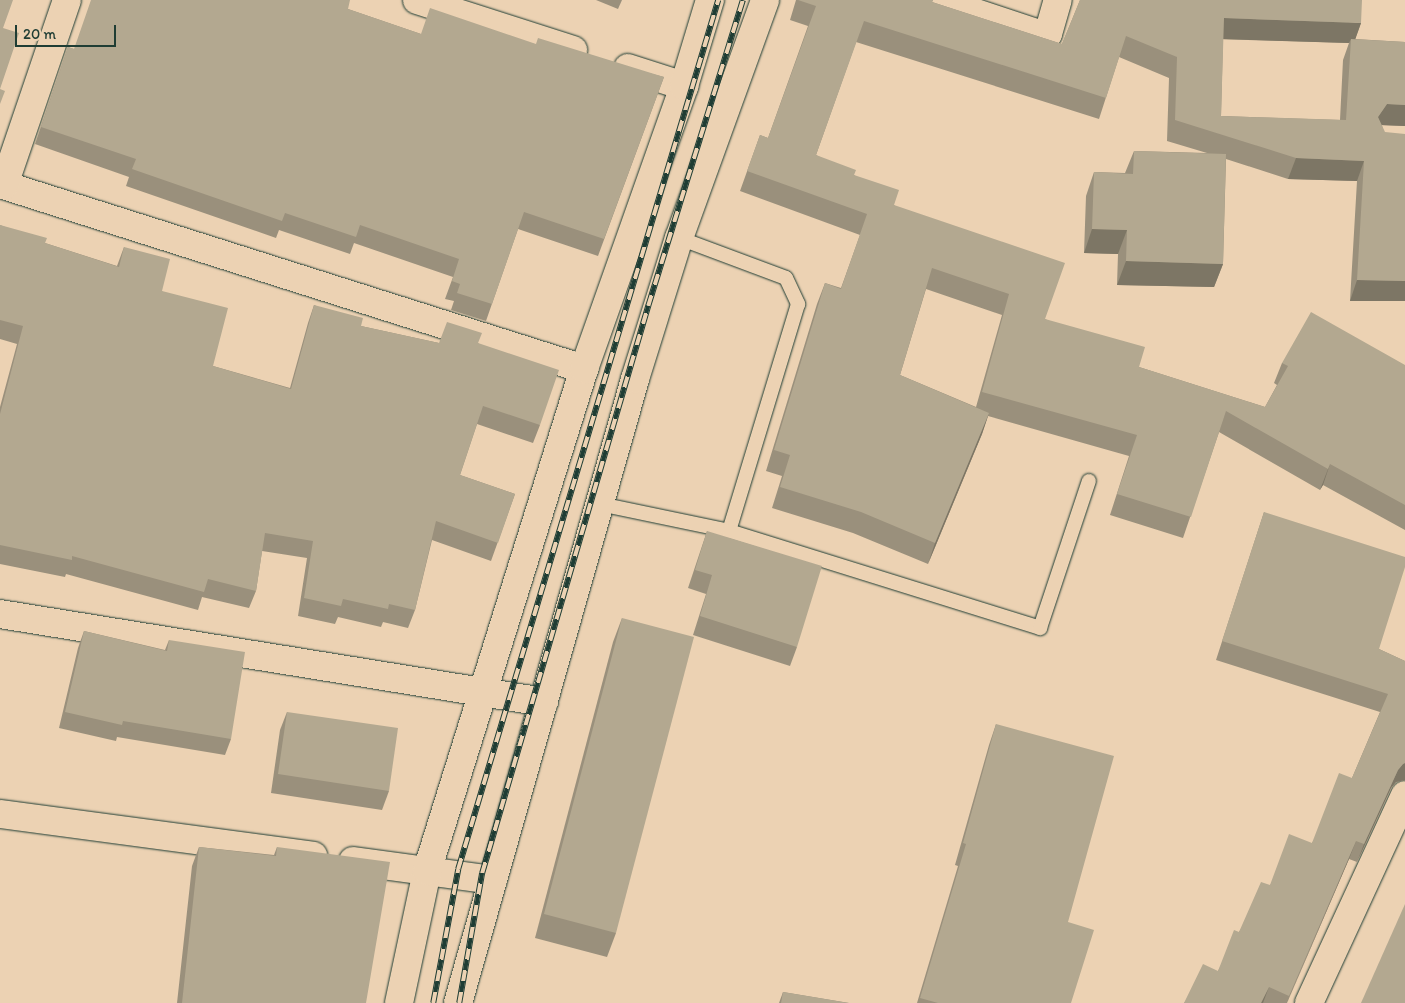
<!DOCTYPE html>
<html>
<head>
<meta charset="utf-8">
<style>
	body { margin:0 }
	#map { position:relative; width:1405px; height:1003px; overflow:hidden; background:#ecd2b3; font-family:Itim,sans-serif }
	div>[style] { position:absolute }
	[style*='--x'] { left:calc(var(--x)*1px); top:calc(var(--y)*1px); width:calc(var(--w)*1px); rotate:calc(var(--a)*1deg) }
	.roads { filter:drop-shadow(0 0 1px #1f3d34) drop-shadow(0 0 1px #1f3d34) }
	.lane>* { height:14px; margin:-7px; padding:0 7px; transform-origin:7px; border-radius:7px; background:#ecd2b3 }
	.street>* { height:28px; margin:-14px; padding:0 14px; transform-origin:14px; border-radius:14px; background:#ecd2b3 }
	.secondary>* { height:28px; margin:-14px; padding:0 14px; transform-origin:14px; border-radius:14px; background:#ecd2b3 }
	.rail>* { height:5.5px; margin-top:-2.75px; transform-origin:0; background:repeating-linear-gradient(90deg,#ecd2b3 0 11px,#1f3d34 0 22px); box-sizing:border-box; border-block:1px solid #1f3d34 }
	.wall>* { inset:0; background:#9a907c }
	.shaded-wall>* { inset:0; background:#7d7665 }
	.building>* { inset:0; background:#b3a890 }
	span { translate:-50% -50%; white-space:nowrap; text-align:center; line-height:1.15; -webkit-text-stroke:4px #ecd2b3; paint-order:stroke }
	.scale { position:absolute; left:15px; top:25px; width:101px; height:22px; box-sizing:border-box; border:2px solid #1f3d34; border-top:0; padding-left:6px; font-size:15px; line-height:18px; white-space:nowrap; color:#1f3d34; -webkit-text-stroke:4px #ecd2b3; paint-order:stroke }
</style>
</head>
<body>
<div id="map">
	<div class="roads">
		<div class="lane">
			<div style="--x:679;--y:238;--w:114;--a:20.5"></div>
			<div style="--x:786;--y:278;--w:29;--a:65"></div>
			<div style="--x:798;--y:304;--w:237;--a:106.9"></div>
			<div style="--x:600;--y:504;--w:132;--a:11.8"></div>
			<div style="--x:729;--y:531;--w:326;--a:17.3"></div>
			<div style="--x:1040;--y:628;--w:155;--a:-71.6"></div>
		</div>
		<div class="street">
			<div style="--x:417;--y:0;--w:164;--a:17.8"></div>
			<div style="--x:937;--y:0;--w:111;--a:18.4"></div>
			<div style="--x:1042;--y:35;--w:6;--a:-9"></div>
			<div style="--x:1048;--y:34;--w:35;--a:-74"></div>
			<div style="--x:628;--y:68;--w:59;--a:17.8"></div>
			<div style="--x:0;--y:184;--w:613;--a:17.58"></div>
			<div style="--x:4;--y:185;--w:195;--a:-71.2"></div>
			<div style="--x:0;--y:614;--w:551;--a:9.19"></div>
			<div style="--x:0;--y:814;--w:316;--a:7.6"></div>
			<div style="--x:353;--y:861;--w:141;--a:7.7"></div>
			<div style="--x:1309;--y:1003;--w:229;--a:-65.2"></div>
		</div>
		<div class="secondary">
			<div style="--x:399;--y:1003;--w:135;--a:-78"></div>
			<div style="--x:427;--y:871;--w:526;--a:-72.63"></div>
			<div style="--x:584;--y:369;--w:300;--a:-70.5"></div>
			<div style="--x:684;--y:86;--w:90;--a:-73.2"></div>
			<div style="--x:458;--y:1003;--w:649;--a:-74.16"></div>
			<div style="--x:635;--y:379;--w:148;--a:-72.7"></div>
			<div style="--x:679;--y:238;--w:253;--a:-70.1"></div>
		</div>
	</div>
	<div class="rail">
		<div style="--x:433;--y:1003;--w:136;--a:-79.4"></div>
		<div style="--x:458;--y:869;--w:907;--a:-73.34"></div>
		<div style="--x:459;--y:1003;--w:132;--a:-80"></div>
		<div style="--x:482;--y:873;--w:591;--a:-73.68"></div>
		<div style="--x:648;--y:306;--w:320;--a:-72.8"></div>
	</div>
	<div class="wall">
		<div style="clip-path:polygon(596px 0,622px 0,618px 9px)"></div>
		<div style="clip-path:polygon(evenodd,796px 0,933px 0,932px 2px,1062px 44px,1080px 0,1361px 23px,1355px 39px,1405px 42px,1405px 126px,1382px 125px,1405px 301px,1350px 301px,1357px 181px,1288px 179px,1226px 159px,1223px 264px,1214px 287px,1117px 285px,1118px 254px,1084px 253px,1086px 196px,1094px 172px,1125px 173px,1134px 151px,1207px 153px,1167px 141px,1169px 78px,1119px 57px,1099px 119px,856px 42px,816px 155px,854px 175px,1045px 319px,1139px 367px,1265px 407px,1277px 385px,1274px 383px,1282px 363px,1405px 365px,1405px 530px,1323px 485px,1320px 490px,1219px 432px,1183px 538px,1110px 515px,1129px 456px,988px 416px,982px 434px,928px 564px,853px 533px,772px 508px,782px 476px,766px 471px,817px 304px,825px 283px,841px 288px,860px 235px,740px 191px,760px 135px,768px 138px,808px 26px,790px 20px,796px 0,1223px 39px,1349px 43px,1343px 60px,1340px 120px,1221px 116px,1223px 39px,796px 0,926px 289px,1002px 315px,976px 407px,900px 375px,926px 289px)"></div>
		<div style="clip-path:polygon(348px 9px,421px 34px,535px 44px,664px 77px,598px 256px,518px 229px,486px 321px,451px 310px,454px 301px,445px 299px,453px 277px,354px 243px,350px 254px,279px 230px,276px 238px,126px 186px,129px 177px,35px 144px,68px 47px,74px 49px)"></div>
		<div style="clip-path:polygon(0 225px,45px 243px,117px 266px,124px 247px,162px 291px,213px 366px,290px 388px,308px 323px,314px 305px,361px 326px,439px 343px,478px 343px,540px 425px,533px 443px,477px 424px,460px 475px,515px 494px,491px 561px,432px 540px,415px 610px,408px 628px,383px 622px,381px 627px,338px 617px,335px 624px,298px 616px,307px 558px,262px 551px,256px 591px,249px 608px,202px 597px,198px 610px,66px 574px,65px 577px,0 564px,0 407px,17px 344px,0 339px)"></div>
		<div style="clip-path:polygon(1264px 512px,1379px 649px,1405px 661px,1405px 780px,1396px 782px,1391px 788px,1357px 862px,1349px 859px,1287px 1003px,1184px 1003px,1218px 971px,1239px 932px,1270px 885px,1312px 843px,1352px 778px,1380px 712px,1216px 660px)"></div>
		<div style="clip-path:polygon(707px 531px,797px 647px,790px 666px,693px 635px,706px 594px,688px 588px)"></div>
		<div style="clip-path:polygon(622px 618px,616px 933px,607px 957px,535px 938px,613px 642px)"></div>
		<div style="clip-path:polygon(84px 631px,165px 650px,169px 640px,231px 739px,225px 755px,117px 737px,116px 741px,59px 728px,78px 648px)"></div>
		<div style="clip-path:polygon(287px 712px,389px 791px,382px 810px,271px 793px,280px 730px)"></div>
		<div style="clip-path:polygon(996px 724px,1068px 922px,1071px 1003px,917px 1003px,958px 866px,955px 865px,989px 745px)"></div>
		<div style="clip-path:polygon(199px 847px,274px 855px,277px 847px,366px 1003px,177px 1003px,192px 866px)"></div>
		<div style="clip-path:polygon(783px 992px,849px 1003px,779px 1003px)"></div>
	</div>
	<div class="shaded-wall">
		<div style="clip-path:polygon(1224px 18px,1361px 23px,1354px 43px,1351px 39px,1349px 43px,1217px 39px)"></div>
		<div style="clip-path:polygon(1387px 104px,1405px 105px,1405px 126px,1379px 125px,1378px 117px)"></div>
		<div style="clip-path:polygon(1296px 158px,1364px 161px,1357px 181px,1288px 179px)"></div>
		<div style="clip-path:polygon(1092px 229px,1127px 230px,1118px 254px,1084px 253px)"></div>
		<div style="clip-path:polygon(1126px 261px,1223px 264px,1214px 287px,1117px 285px)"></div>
		<div style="clip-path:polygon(1357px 280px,1405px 281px,1405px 301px,1350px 301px)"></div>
		<div style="clip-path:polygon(989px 413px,982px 434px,928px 564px,935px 543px)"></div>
		<div style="clip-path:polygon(1330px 464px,1323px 485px,1320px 490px,1328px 469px)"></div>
		<div style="clip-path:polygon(1405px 763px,1405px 780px,1396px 782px,1391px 788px,1357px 862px,1364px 844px,1398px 770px,1403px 764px)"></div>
		<div style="clip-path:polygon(1356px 841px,1349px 859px,1287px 1003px)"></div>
		<div style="clip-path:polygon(1269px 987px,1263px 1003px,1261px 1003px)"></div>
	</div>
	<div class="building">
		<div style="clip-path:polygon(0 0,13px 0,3px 28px,19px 33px,0 89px)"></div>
		<div style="clip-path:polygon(91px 0,350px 0,348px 9px,421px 34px,430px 8px,536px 44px,538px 38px,664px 77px,604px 239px,524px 212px,492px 304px,457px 293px,460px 284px,452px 281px,459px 259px,360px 225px,356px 237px,285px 213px,282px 221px,132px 169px,136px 159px,41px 127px,68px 47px,74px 49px)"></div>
		<div style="clip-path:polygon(798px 0,933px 0,932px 2px,1062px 44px,1080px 0,1362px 0,1361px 23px,1224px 18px,1221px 116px,1346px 120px,1351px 39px,1405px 42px,1405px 105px,1387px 104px,1378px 117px,1385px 132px,1405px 134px,1405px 281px,1357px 280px,1364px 161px,1296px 158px,1175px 120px,1177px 57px,1126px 36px,1106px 98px,864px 21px,816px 155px,856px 170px,854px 175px,899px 190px,894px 205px,1065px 263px,1045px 319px,1145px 347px,1139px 367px,1265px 407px,1288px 366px,1282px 363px,1311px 312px,1405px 365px,1405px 505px,1330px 464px,1328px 469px,1226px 411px,1191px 517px,1117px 494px,1137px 435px,982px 392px,1009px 294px,932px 268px,900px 375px,989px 413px,935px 543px,861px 512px,780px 487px,790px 455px,774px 450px,825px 283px,841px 289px,867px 214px,747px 171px,760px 135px,768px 138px,816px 6px)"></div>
		<div style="clip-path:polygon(0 89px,5px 91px,0 104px)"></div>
		<div style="clip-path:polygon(1134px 151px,1226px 154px,1223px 264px,1126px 261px,1127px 230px,1092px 229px,1094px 172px,1133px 174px)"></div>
		<div style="clip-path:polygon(0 225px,47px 238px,45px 243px,119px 267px,124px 247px,170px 259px,162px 291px,228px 308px,213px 366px,291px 389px,314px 305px,363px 318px,361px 326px,439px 343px,447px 322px,482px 333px,478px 343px,559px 370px,540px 425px,483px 406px,460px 475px,515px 494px,498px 543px,436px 521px,415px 610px,389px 604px,388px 609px,343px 599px,341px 606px,304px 598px,313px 541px,265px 533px,256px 591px,208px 579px,204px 592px,72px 556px,72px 560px,0 545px,0 414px,23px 326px,0 320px)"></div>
		<div style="clip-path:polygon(1264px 512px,1405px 557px,1405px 567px,1379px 649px,1405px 661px,1405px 763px,1403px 764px,1398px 770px,1364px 844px,1356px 841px,1289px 996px,1269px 987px,1261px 1003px,1184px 1003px,1203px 964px,1218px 971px,1234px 930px,1239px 932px,1261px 882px,1270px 885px,1289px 834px,1312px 843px,1339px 773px,1352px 778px,1388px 694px,1222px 641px)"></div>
		<div style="clip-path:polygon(707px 531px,822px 566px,797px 647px,700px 616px,712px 575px,695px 570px)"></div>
		<div style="clip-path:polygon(622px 618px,694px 637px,616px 933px,544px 914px)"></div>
		<div style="clip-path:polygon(84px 631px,167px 651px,169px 640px,245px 652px,231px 739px,123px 721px,122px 725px,65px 712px)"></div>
		<div style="clip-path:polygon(287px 712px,398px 728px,389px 791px,278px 774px)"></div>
		<div style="clip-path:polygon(996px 724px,1114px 756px,1068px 922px,1094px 930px,1071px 1003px,938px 1003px,920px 998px,966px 844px,963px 843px)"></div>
		<div style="clip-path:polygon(199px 847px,276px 856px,277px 847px,390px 862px,366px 1003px,182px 1003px)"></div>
		<div style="clip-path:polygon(1405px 904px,1405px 1003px,1361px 1003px)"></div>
		<div style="clip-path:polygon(783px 992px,849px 1003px,781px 1003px)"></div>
	</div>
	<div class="scale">20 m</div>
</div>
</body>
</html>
